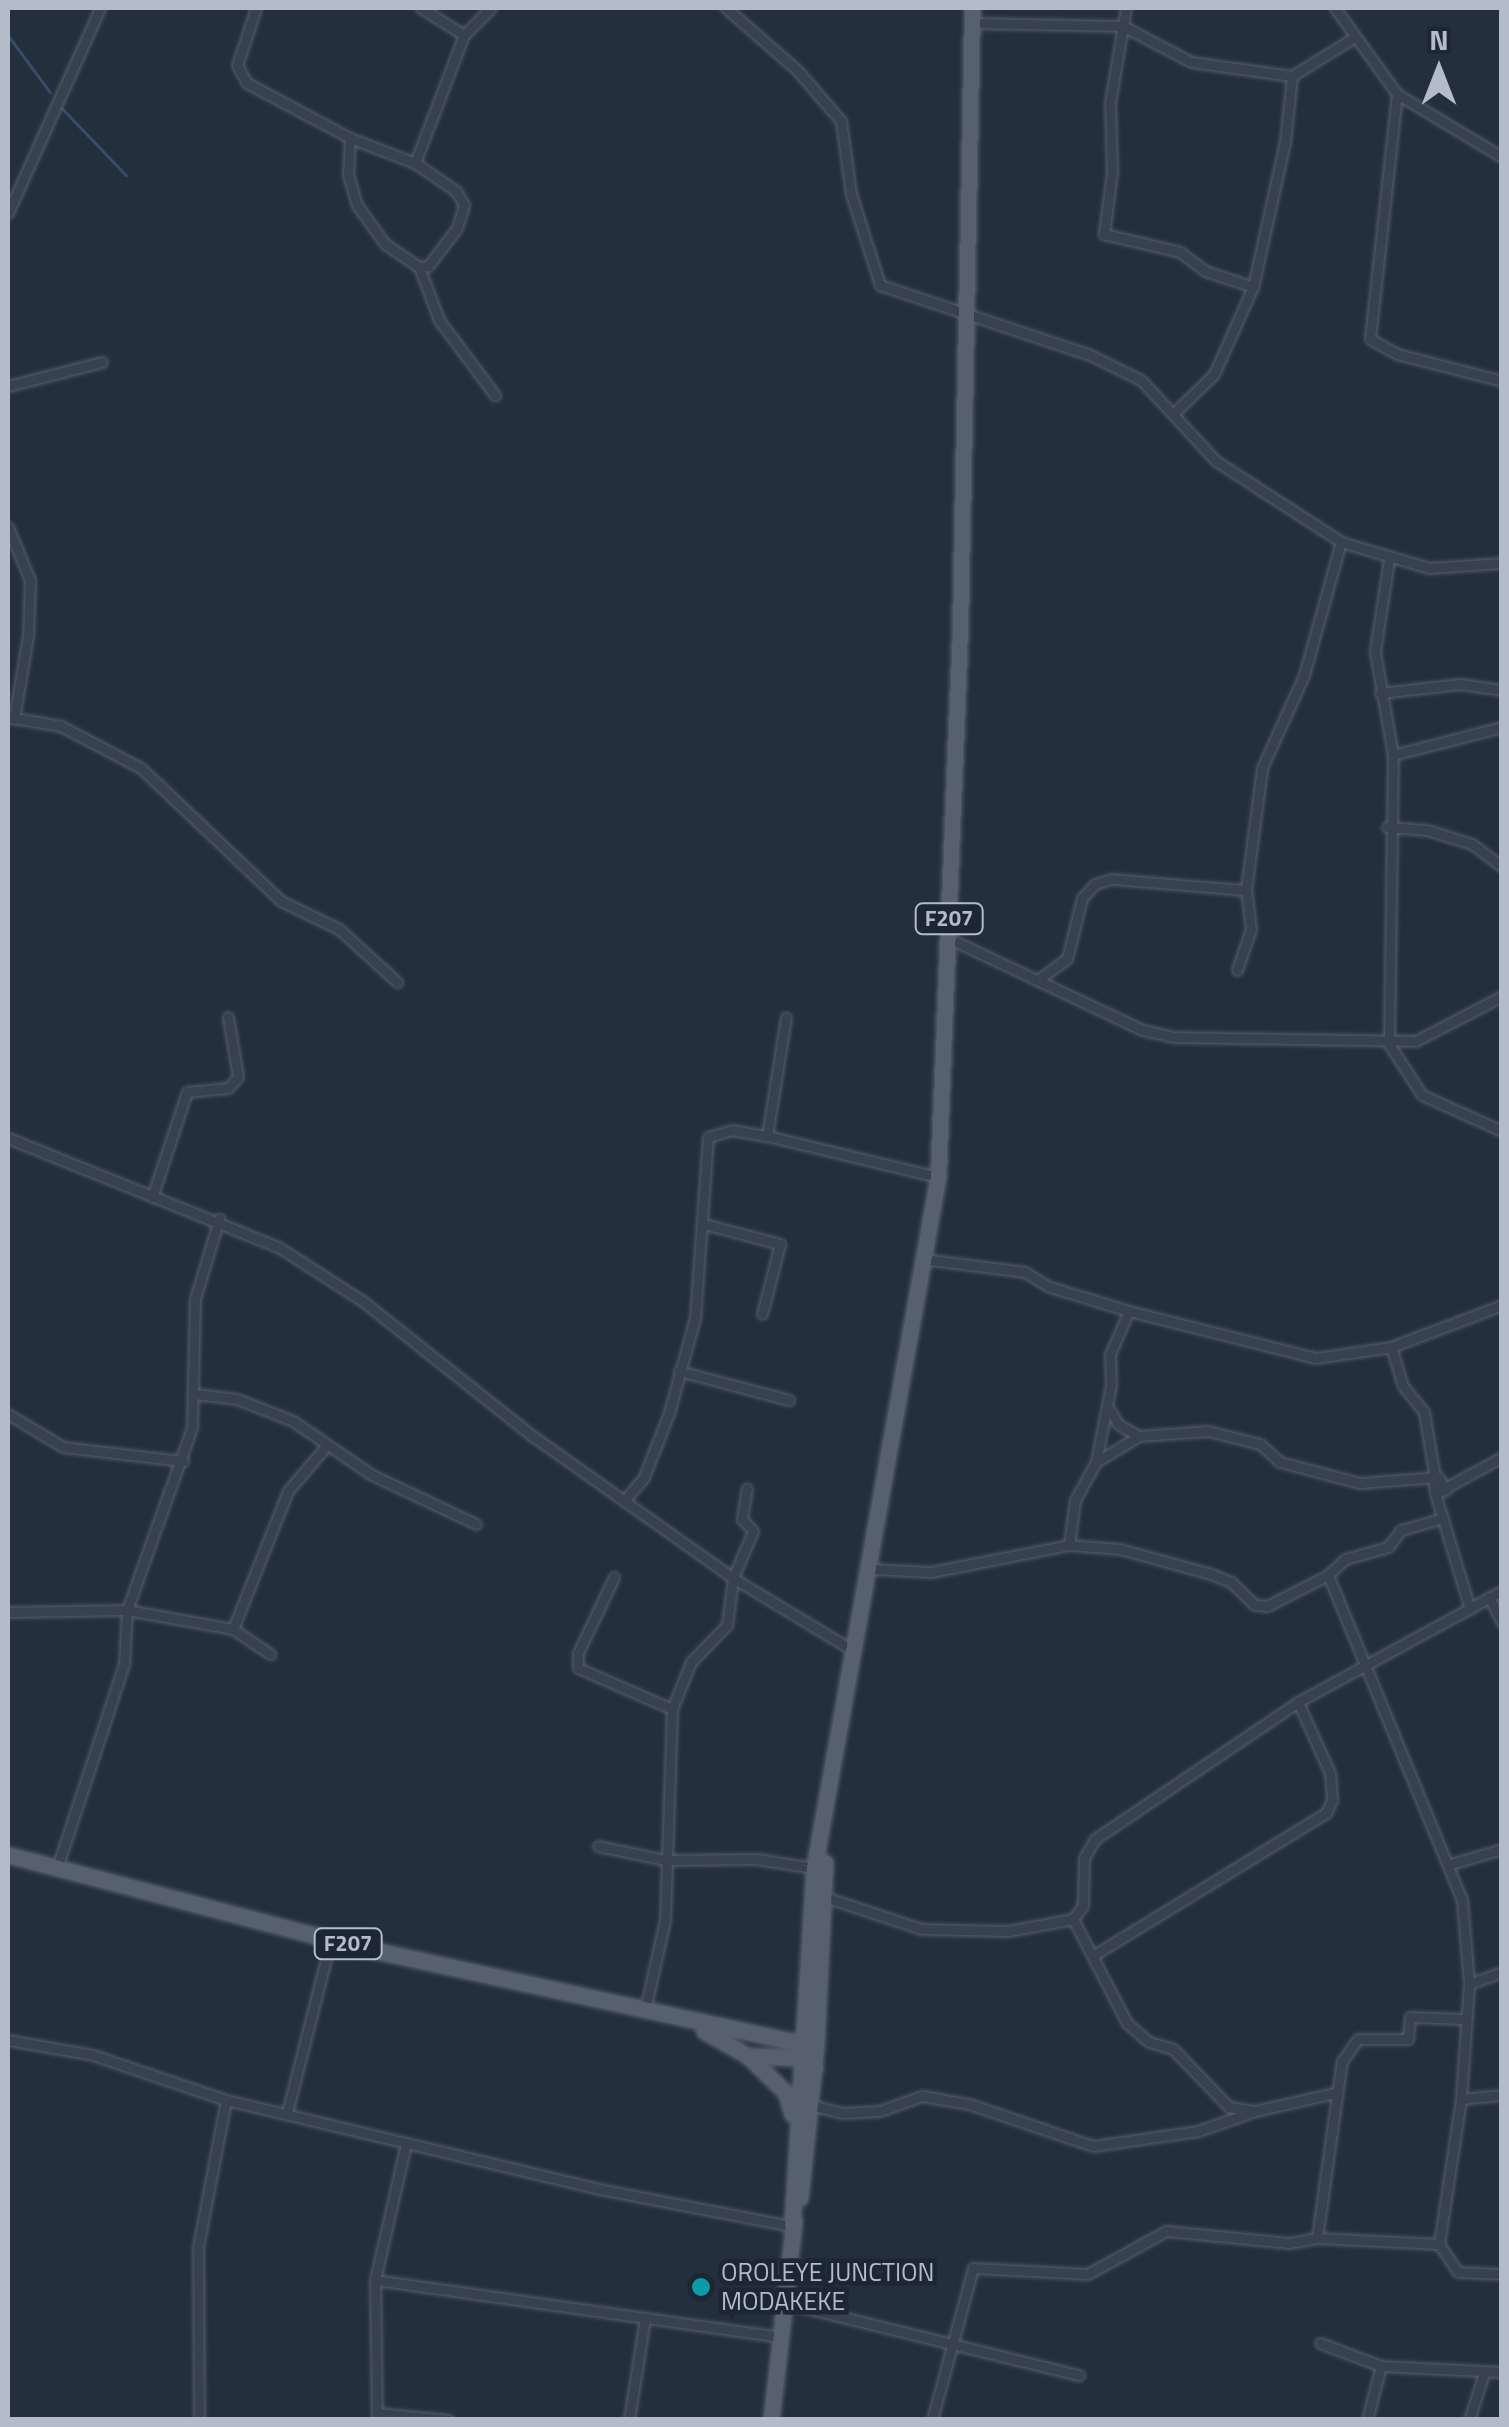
<!DOCTYPE html>
<html>
<head>
<meta charset="utf-8">
<style>
	body { margin:0 }
	#map { position:relative; width:1509px; height:2427px; overflow:hidden; background:#242f3e; font-family:"Titillium Web",sans-serif }
	div>[style] { position:absolute }
	[style*='--x'] { left:calc(var(--x)*1px); top:calc(var(--y)*1px); width:calc(var(--w)*1px); rotate:calc(var(--a)*1deg) }
	.stream>* { height:2.5px; margin:-1.25px; padding:0 1.25px; transform-origin:1.25px; border-radius:1.25px; background:#394c67 }
	.roads { filter:drop-shadow(0 0 2px #565f6c) drop-shadow(0 0 2px #565f6c) }
	.minor>* { height:9px; margin:-4.5px; padding:0 4.5px; transform-origin:4.5px; border-radius:4.5px; background:#38414e }
	.primary>* { height:15px; margin:-7.5px; padding:0 7.5px; transform-origin:7.5px; border-radius:7.5px; background:#56606e }
	.dots>* { width:28px; height:28px; translate:-50% -50%; box-sizing:border-box; border:5px solid #1d2633; border-radius:50% }
	span { translate:-50% -50%; white-space:nowrap; text-align:center; line-height:1.15; -webkit-text-stroke:9px #1d2633; paint-order:stroke }
	.shield-label span { padding:2px 8px; background:#1d2633; border:2px solid; border-radius:8px; -webkit-text-stroke-width:0 }
	.shield-label { font-size:22px; color:#b4bcc9; font-weight:700 }
	.poi-label { font-size:25px; color:#b4bcc9 }
	.left { translate:0 -50%; text-align:left }
	.frame { position:absolute; inset:0; border:10px solid #b4bcc9; pointer-events:none }
	.north { position:absolute; left:1389px; top:20px; width:100px; height:100px; -webkit-text-stroke:8px #1d2633; paint-order:stroke; rotate:0deg; font-size:28px; font-weight:700; line-height:40px; text-align:center; color:#b4bcc9 }
	.north::after { content:''; display:block; margin:auto; width:35px; height:45px; background:#b4bcc9; clip-path:polygon(50% 0,100% 100%,50% 72%,0 100%) }
</style>
</head>
<body>
<div id="map">
	<div class="stream">
		<div style="--x:8;--y:35;--w:71;--a:53.6"></div>
		<div style="--x:62;--y:108;--w:93;--a:46.3"></div>
	</div>
	<div class="roads">
		<div class="minor">
			<div style="--x:256;--y:8;--w:60;--a:108.4"></div>
			<div style="--x:237;--y:65;--w:21;--a:61"></div>
			<div style="--x:247;--y:83;--w:117;--a:28.1"></div>
			<div style="--x:350;--y:138;--w:70;--a:21"></div>
			<div style="--x:415;--y:163;--w:50;--a:34.3"></div>
			<div style="--x:456;--y:191;--w:16;--a:60"></div>
			<div style="--x:464;--y:205;--w:24;--a:107"></div>
			<div style="--x:457;--y:228;--w:48;--a:127.3"></div>
			<div style="--x:428;--y:266;--w:9;--a:174"></div>
			<div style="--x:726;--y:8;--w:94;--a:41.1"></div>
			<div style="--x:797;--y:70;--w:67;--a:49.2"></div>
			<div style="--x:841;--y:121;--w:74;--a:82.2"></div>
			<div style="--x:851;--y:194;--w:96;--a:72.3"></div>
			<div style="--x:880;--y:285;--w:219;--a:18.4"></div>
			<div style="--x:1088;--y:354;--w:59;--a:26.1"></div>
			<div style="--x:1141;--y:380;--w:110;--a:47.2"></div>
			<div style="--x:1216;--y:461;--w:149;--a:32.9"></div>
			<div style="--x:1341;--y:542;--w:92;--a:16.5"></div>
			<div style="--x:1429;--y:568;--w:73;--a:-3.9"></div>
			<div style="--x:1126;--y:8;--w:96;--a:99.6"></div>
			<div style="--x:1110;--y:103;--w:69;--a:88.3"></div>
			<div style="--x:1112;--y:172;--w:63;--a:97.4"></div>
			<div style="--x:1104;--y:234;--w:78;--a:13.3"></div>
			<div style="--x:1180;--y:252;--w:31;--a:37"></div>
			<div style="--x:1205;--y:271;--w:51;--a:18.4"></div>
			<div style="--x:1335;--y:8;--w:106;--a:54.2"></div>
			<div style="--x:1397;--y:94;--w:122;--a:31"></div>
			<div style="--x:972;--y:23;--w:151;--a:1.1"></div>
			<div style="--x:1123;--y:26;--w:77;--a:27.9"></div>
			<div style="--x:1191;--y:62;--w:102;--a:7.9"></div>
			<div style="--x:1292;--y:76;--w:72;--a:-31.9"></div>
			<div style="--x:464;--y:35;--w:38;--a:-45"></div>
			<div style="--x:1397;--y:94;--w:246;--a:96.3"></div>
			<div style="--x:1370;--y:339;--w:31;--a:29"></div>
			<div style="--x:1397;--y:354;--w:108;--a:14.4"></div>
			<div style="--x:350;--y:138;--w:36;--a:93"></div>
			<div style="--x:348;--y:174;--w:32;--a:74"></div>
			<div style="--x:357;--y:205;--w:48;--a:54.3"></div>
			<div style="--x:385;--y:244;--w:41;--a:34.1"></div>
			<div style="--x:419;--y:267;--w:57;--a:69.3"></div>
			<div style="--x:439;--y:320;--w:94;--a:53.3"></div>
			<div style="--x:415;--y:163;--w:137;--a:-69.1"></div>
			<div style="--x:464;--y:35;--w:51;--a:-147.9"></div>
			<div style="--x:8;--y:213;--w:225;--a:-65.8"></div>
			<div style="--x:8;--y:386;--w:97;--a:-14.3"></div>
			<div style="--x:1173;--y:414;--w:57;--a:-44.3"></div>
			<div style="--x:1214;--y:374;--w:95;--a:-65.9"></div>
			<div style="--x:1253;--y:287;--w:148;--a:-77.6"></div>
			<div style="--x:1285;--y:142;--w:66;--a:-83.9"></div>
			<div style="--x:8;--y:527;--w:57;--a:67.5"></div>
			<div style="--x:30;--y:580;--w:56;--a:92"></div>
			<div style="--x:28;--y:636;--w:84;--a:99.6"></div>
			<div style="--x:1389;--y:559;--w:94;--a:98.6"></div>
			<div style="--x:1375;--y:652;--w:105;--a:80.1"></div>
			<div style="--x:1393;--y:755;--w:289;--a:90.8"></div>
			<div style="--x:1389;--y:1044;--w:61;--a:57.1"></div>
			<div style="--x:1422;--y:1095;--w:88;--a:24.2"></div>
			<div style="--x:1380;--y:693;--w:81;--a:-6.4"></div>
			<div style="--x:1460;--y:684;--w:42;--a:8.1"></div>
			<div style="--x:8;--y:717;--w:54;--a:9.6"></div>
			<div style="--x:61;--y:726;--w:90;--a:27.7"></div>
			<div style="--x:141;--y:768;--w:193;--a:43.5"></div>
			<div style="--x:281;--y:901;--w:64;--a:25.8"></div>
			<div style="--x:339;--y:929;--w:79;--a:42.4"></div>
			<div style="--x:1393;--y:755;--w:113;--a:-14.4"></div>
			<div style="--x:1387;--y:827;--w:40;--a:4.3"></div>
			<div style="--x:1427;--y:830;--w:47;--a:17.3"></div>
			<div style="--x:1472;--y:844;--w:38;--a:37"></div>
			<div style="--x:948;--y:938;--w:216;--a:25.3"></div>
			<div style="--x:1143;--y:1030;--w:31;--a:13"></div>
			<div style="--x:1173;--y:1037;--w:243;--a:0.9"></div>
			<div style="--x:1416;--y:1041;--w:97;--a:-27.6"></div>
			<div style="--x:1237;--y:970;--w:43;--a:-71.1"></div>
			<div style="--x:1251;--y:929;--w:39;--a:-97"></div>
			<div style="--x:1246;--y:890;--w:123;--a:-82.5"></div>
			<div style="--x:1262;--y:768;--w:102;--a:-65.7"></div>
			<div style="--x:1304;--y:675;--w:138;--a:-74.5"></div>
			<div style="--x:1039;--y:979;--w:34;--a:-36"></div>
			<div style="--x:1067;--y:959;--w:63;--a:-76.2"></div>
			<div style="--x:1082;--y:898;--w:19;--a:-47"></div>
			<div style="--x:1095;--y:884;--w:17;--a:-17"></div>
			<div style="--x:1111;--y:879;--w:135;--a:4.7"></div>
			<div style="--x:767;--y:1136;--w:120;--a:-80.9"></div>
			<div style="--x:8;--y:1138;--w:293;--a:22"></div>
			<div style="--x:280;--y:1248;--w:100;--a:32.7"></div>
			<div style="--x:364;--y:1302;--w:217;--a:38.5"></div>
			<div style="--x:534;--y:1437;--w:244;--a:35.3"></div>
			<div style="--x:733;--y:1578;--w:141;--a:31.1"></div>
			<div style="--x:152;--y:1197;--w:111;--a:-71.6"></div>
			<div style="--x:187;--y:1092;--w:41;--a:-5.6"></div>
			<div style="--x:228;--y:1088;--w:15;--a:-48"></div>
			<div style="--x:238;--y:1077;--w:61;--a:-99.5"></div>
			<div style="--x:704;--y:1224;--w:79;--a:14.7"></div>
			<div style="--x:780;--y:1244;--w:72;--a:104.4"></div>
			<div style="--x:923;--y:1259;--w:103;--a:7.3"></div>
			<div style="--x:1025;--y:1272;--w:26;--a:32"></div>
			<div style="--x:1047;--y:1286;--w:86;--a:17"></div>
			<div style="--x:1129;--y:1311;--w:193;--a:14.1"></div>
			<div style="--x:1316;--y:1358;--w:76;--a:-8.3"></div>
			<div style="--x:1391;--y:1347;--w:119;--a:-20.7"></div>
			<div style="--x:1391;--y:1347;--w:41;--a:72.9"></div>
			<div style="--x:1403;--y:1386;--w:33;--a:51"></div>
			<div style="--x:1424;--y:1412;--w:67;--a:80.5"></div>
			<div style="--x:679;--y:1371;--w:114;--a:14.8"></div>
			<div style="--x:195;--y:1394;--w:42;--a:6.8"></div>
			<div style="--x:237;--y:1399;--w:60;--a:21.4"></div>
			<div style="--x:293;--y:1421;--w:96;--a:34.4"></div>
			<div style="--x:372;--y:1475;--w:115;--a:25.2"></div>
			<div style="--x:1107;--y:1406;--w:22;--a:58"></div>
			<div style="--x:1119;--y:1425;--w:23;--a:29"></div>
			<div style="--x:8;--y:1414;--w:64;--a:31"></div>
			<div style="--x:63;--y:1447;--w:121;--a:6.7"></div>
			<div style="--x:1096;--y:1462;--w:50;--a:-31.2"></div>
			<div style="--x:1139;--y:1436;--w:69;--a:-4.1"></div>
			<div style="--x:1208;--y:1431;--w:54;--a:14"></div>
			<div style="--x:1260;--y:1444;--w:27;--a:42"></div>
			<div style="--x:1280;--y:1462;--w:83;--a:14.7"></div>
			<div style="--x:1360;--y:1483;--w:78;--a:-4.4"></div>
			<div style="--x:1438;--y:1477;--w:15;--a:58"></div>
			<div style="--x:1446;--y:1490;--w:11;--a:165"></div>
			<div style="--x:1435;--y:1493;--w:14;--a:-94"></div>
			<div style="--x:1447;--y:1487;--w:63;--a:-28.6"></div>
			<div style="--x:1435;--y:1493;--w:121;--a:73.2"></div>
			<div style="--x:624;--y:1501;--w:31;--a:-50"></div>
			<div style="--x:644;--y:1477;--w:69;--a:-68.7"></div>
			<div style="--x:669;--y:1413;--w:98;--a:-74.7"></div>
			<div style="--x:695;--y:1318;--w:181;--a:-85.9"></div>
			<div style="--x:708;--y:1137;--w:25;--a:-16"></div>
			<div style="--x:732;--y:1130;--w:36;--a:10"></div>
			<div style="--x:767;--y:1136;--w:176;--a:13.5"></div>
			<div style="--x:1069;--y:1545;--w:45;--a:-82.4"></div>
			<div style="--x:1075;--y:1500;--w:43;--a:-61.1"></div>
			<div style="--x:1096;--y:1462;--w:78;--a:-79"></div>
			<div style="--x:1111;--y:1385;--w:31;--a:-92"></div>
			<div style="--x:1110;--y:1354;--w:47;--a:-66.2"></div>
			<div style="--x:871;--y:1569;--w:60;--a:2.9"></div>
			<div style="--x:931;--y:1572;--w:141;--a:-11.1"></div>
			<div style="--x:1069;--y:1545;--w:51;--a:4.5"></div>
			<div style="--x:1120;--y:1549;--w:94;--a:15.4"></div>
			<div style="--x:1211;--y:1574;--w:22;--a:22"></div>
			<div style="--x:1231;--y:1582;--w:33;--a:44"></div>
			<div style="--x:1255;--y:1605;--w:12;--a:5"></div>
			<div style="--x:1267;--y:1606;--w:68;--a:-26.9"></div>
			<div style="--x:1328;--y:1575;--w:23;--a:-43"></div>
			<div style="--x:1345;--y:1559;--w:45;--a:-15.6"></div>
			<div style="--x:1388;--y:1547;--w:21;--a:-53"></div>
			<div style="--x:1401;--y:1530;--w:44;--a:-15.9"></div>
			<div style="--x:1328;--y:1575;--w:352;--a:67.6"></div>
			<div style="--x:1462;--y:1900;--w:84;--a:85.2"></div>
			<div style="--x:1469;--y:1984;--w:115;--a:94"></div>
			<div style="--x:1461;--y:2099;--w:147;--a:98.6"></div>
			<div style="--x:1439;--y:2244;--w:34;--a:56"></div>
			<div style="--x:1458;--y:2272;--w:44;--a:2.6"></div>
			<div style="--x:614;--y:1577;--w:84;--a:115.3"></div>
			<div style="--x:578;--y:1653;--w:15;--a:90"></div>
			<div style="--x:578;--y:1668;--w:103;--a:23.6"></div>
			<div style="--x:1489;--y:1597;--w:29;--a:63"></div>
			<div style="--x:8;--y:1612;--w:119;--a:-1"></div>
			<div style="--x:127;--y:1610;--w:108;--a:10.2"></div>
			<div style="--x:233;--y:1629;--w:45;--a:34"></div>
			<div style="--x:233;--y:1629;--w:149;--a:-68.3"></div>
			<div style="--x:288;--y:1491;--w:60;--a:-49.7"></div>
			<div style="--x:598;--y:1846;--w:68;--a:11.8"></div>
			<div style="--x:665;--y:1860;--w:91;--a:-0.6"></div>
			<div style="--x:756;--y:1859;--w:59;--a:8.8"></div>
			<div style="--x:1451;--y:1864;--w:53;--a:-16.4"></div>
			<div style="--x:57;--y:1868;--w:215;--a:-71.8"></div>
			<div style="--x:124;--y:1664;--w:54;--a:-86.8"></div>
			<div style="--x:127;--y:1610;--w:194;--a:-70.4"></div>
			<div style="--x:192;--y:1427;--w:128;--a:-88.7"></div>
			<div style="--x:195;--y:1299;--w:84;--a:-73.3"></div>
			<div style="--x:822;--y:1896;--w:104;--a:18.4"></div>
			<div style="--x:921;--y:1929;--w:87;--a:1.3"></div>
			<div style="--x:1008;--y:1931;--w:66;--a:-10.5"></div>
			<div style="--x:1073;--y:1919;--w:17;--a:-54"></div>
			<div style="--x:1083;--y:1905;--w:47;--a:-88.8"></div>
			<div style="--x:1084;--y:1858;--w:22;--a:-60"></div>
			<div style="--x:1095;--y:1839;--w:245;--a:-34"></div>
			<div style="--x:1298;--y:1702;--w:232;--a:-28.6"></div>
			<div style="--x:1073;--y:1919;--w:117;--a:62.6"></div>
			<div style="--x:1127;--y:2023;--w:29;--a:41"></div>
			<div style="--x:1149;--y:2042;--w:25;--a:16"></div>
			<div style="--x:1173;--y:2049;--w:81;--a:46"></div>
			<div style="--x:1229;--y:2107;--w:26;--a:9"></div>
			<div style="--x:1255;--y:2111;--w:82;--a:-12.7"></div>
			<div style="--x:1094;--y:1955;--w:272;--a:-31.5"></div>
			<div style="--x:1326;--y:1813;--w:14;--a:-65"></div>
			<div style="--x:1332;--y:1800;--w:27;--a:-94"></div>
			<div style="--x:1330;--y:1773;--w:78;--a:-114.3"></div>
			<div style="--x:1469;--y:1984;--w:35;--a:-20"></div>
			<div style="--x:645;--y:2010;--w:92;--a:-77.5"></div>
			<div style="--x:665;--y:1920;--w:211;--a:-88.1"></div>
			<div style="--x:672;--y:1709;--w:51;--a:-68"></div>
			<div style="--x:691;--y:1662;--w:52;--a:-45.8"></div>
			<div style="--x:727;--y:1625;--w:47;--a:-82.7"></div>
			<div style="--x:733;--y:1578;--w:51;--a:-66.9"></div>
			<div style="--x:753;--y:1531;--w:16;--a:-133"></div>
			<div style="--x:742;--y:1519;--w:31;--a:-81"></div>
			<div style="--x:8;--y:2040;--w:86;--a:10"></div>
			<div style="--x:93;--y:2055;--w:140;--a:18.7"></div>
			<div style="--x:226;--y:2100;--w:383;--a:13.4"></div>
			<div style="--x:599;--y:2189;--w:197;--a:10.9"></div>
			<div style="--x:1461;--y:2099;--w:41;--a:-5.6"></div>
			<div style="--x:810;--y:2105;--w:34;--a:14"></div>
			<div style="--x:843;--y:2113;--w:37;--a:-3"></div>
			<div style="--x:880;--y:2111;--w:45;--a:-19.7"></div>
			<div style="--x:922;--y:2096;--w:48;--a:9.7"></div>
			<div style="--x:969;--y:2104;--w:131;--a:18.7"></div>
			<div style="--x:1093;--y:2146;--w:106;--a:-8.1"></div>
			<div style="--x:1198;--y:2131;--w:60;--a:-19.3"></div>
			<div style="--x:287;--y:2113;--w:179;--a:-75.8"></div>
			<div style="--x:1317;--y:2238;--w:179;--a:-82"></div>
			<div style="--x:1342;--y:2061;--w:27;--a:-54"></div>
			<div style="--x:1358;--y:2039;--w:50;--a:0"></div>
			<div style="--x:1408;--y:2039;--w:22;--a:-85"></div>
			<div style="--x:1410;--y:2017;--w:53;--a:2.2"></div>
			<div style="--x:375;--y:2280;--w:411;--a:8"></div>
			<div style="--x:785;--y:2303;--w:303;--a:13.8"></div>
			<div style="--x:1320;--y:2343;--w:65;--a:20.7"></div>
			<div style="--x:1381;--y:2366;--w:121;--a:2.8"></div>
			<div style="--x:377;--y:2413;--w:72;--a:5.6"></div>
			<div style="--x:199;--y:2420;--w:173;--a:-90.3"></div>
			<div style="--x:198;--y:2247;--w:150;--a:-79.2"></div>
			<div style="--x:377;--y:2420;--w:140;--a:-90.8"></div>
			<div style="--x:375;--y:2280;--w:140;--a:-77.2"></div>
			<div style="--x:629;--y:2420;--w:103;--a:-81.1"></div>
			<div style="--x:932;--y:2420;--w:157;--a:-74.9"></div>
			<div style="--x:973;--y:2268;--w:115;--a:3"></div>
			<div style="--x:1088;--y:2274;--w:89;--a:-28.9"></div>
			<div style="--x:1166;--y:2231;--w:124;--a:5.6"></div>
			<div style="--x:1289;--y:2243;--w:28;--a:-10"></div>
			<div style="--x:1317;--y:2238;--w:122;--a:2.8"></div>
			<div style="--x:1367;--y:2420;--w:56;--a:-75.5"></div>
			<div style="--x:1469;--y:2420;--w:49;--a:-72.3"></div>
		</div>
		<div class="primary">
			<div style="--x:8;--y:1855;--w:363;--a:14.7"></div>
			<div style="--x:359;--y:1947;--w:452;--a:12.3"></div>
			<div style="--x:801;--y:2043;--w:28;--a:60"></div>
			<div style="--x:704;--y:2031;--w:51;--a:29.6"></div>
			<div style="--x:748;--y:2056;--w:59;--a:1.9"></div>
			<div style="--x:748;--y:2056;--w:53;--a:44.2"></div>
			<div style="--x:786;--y:2093;--w:22;--a:74"></div>
			<div style="--x:800;--y:2198;--w:153;--a:-84"></div>
			<div style="--x:816;--y:2046;--w:184;--a:-87.2"></div>
			<div style="--x:792;--y:2226;--w:359;--a:-86.5"></div>
			<div style="--x:814;--y:1868;--w:702;--a:-79.83"></div>
			<div style="--x:938;--y:1177;--w:547;--a:-87.7"></div>
			<div style="--x:960;--y:630;--w:622;--a:-88.89"></div>
			<div style="--x:771;--y:2420;--w:201;--a:-83.4"></div>
		</div>
	</div>
	<div class="dots">
		<div style="left:701px;top:2287px;background:#0f9aa8"></div>
	</div>
	<div class="shield-label">
		<span style="left:949px;top:919px">F207</span>
		<span style="left:348px;top:1944px">F207</span>
	</div>
	<div class="poi-label">
		<span class="left" style="left:721px;top:2287px">OROLEYE JUNCTION<br>MODAKEKE</span>
	</div>
	<div class="frame"></div>
	<div class="north">N</div>
</div>
</body>
</html>
